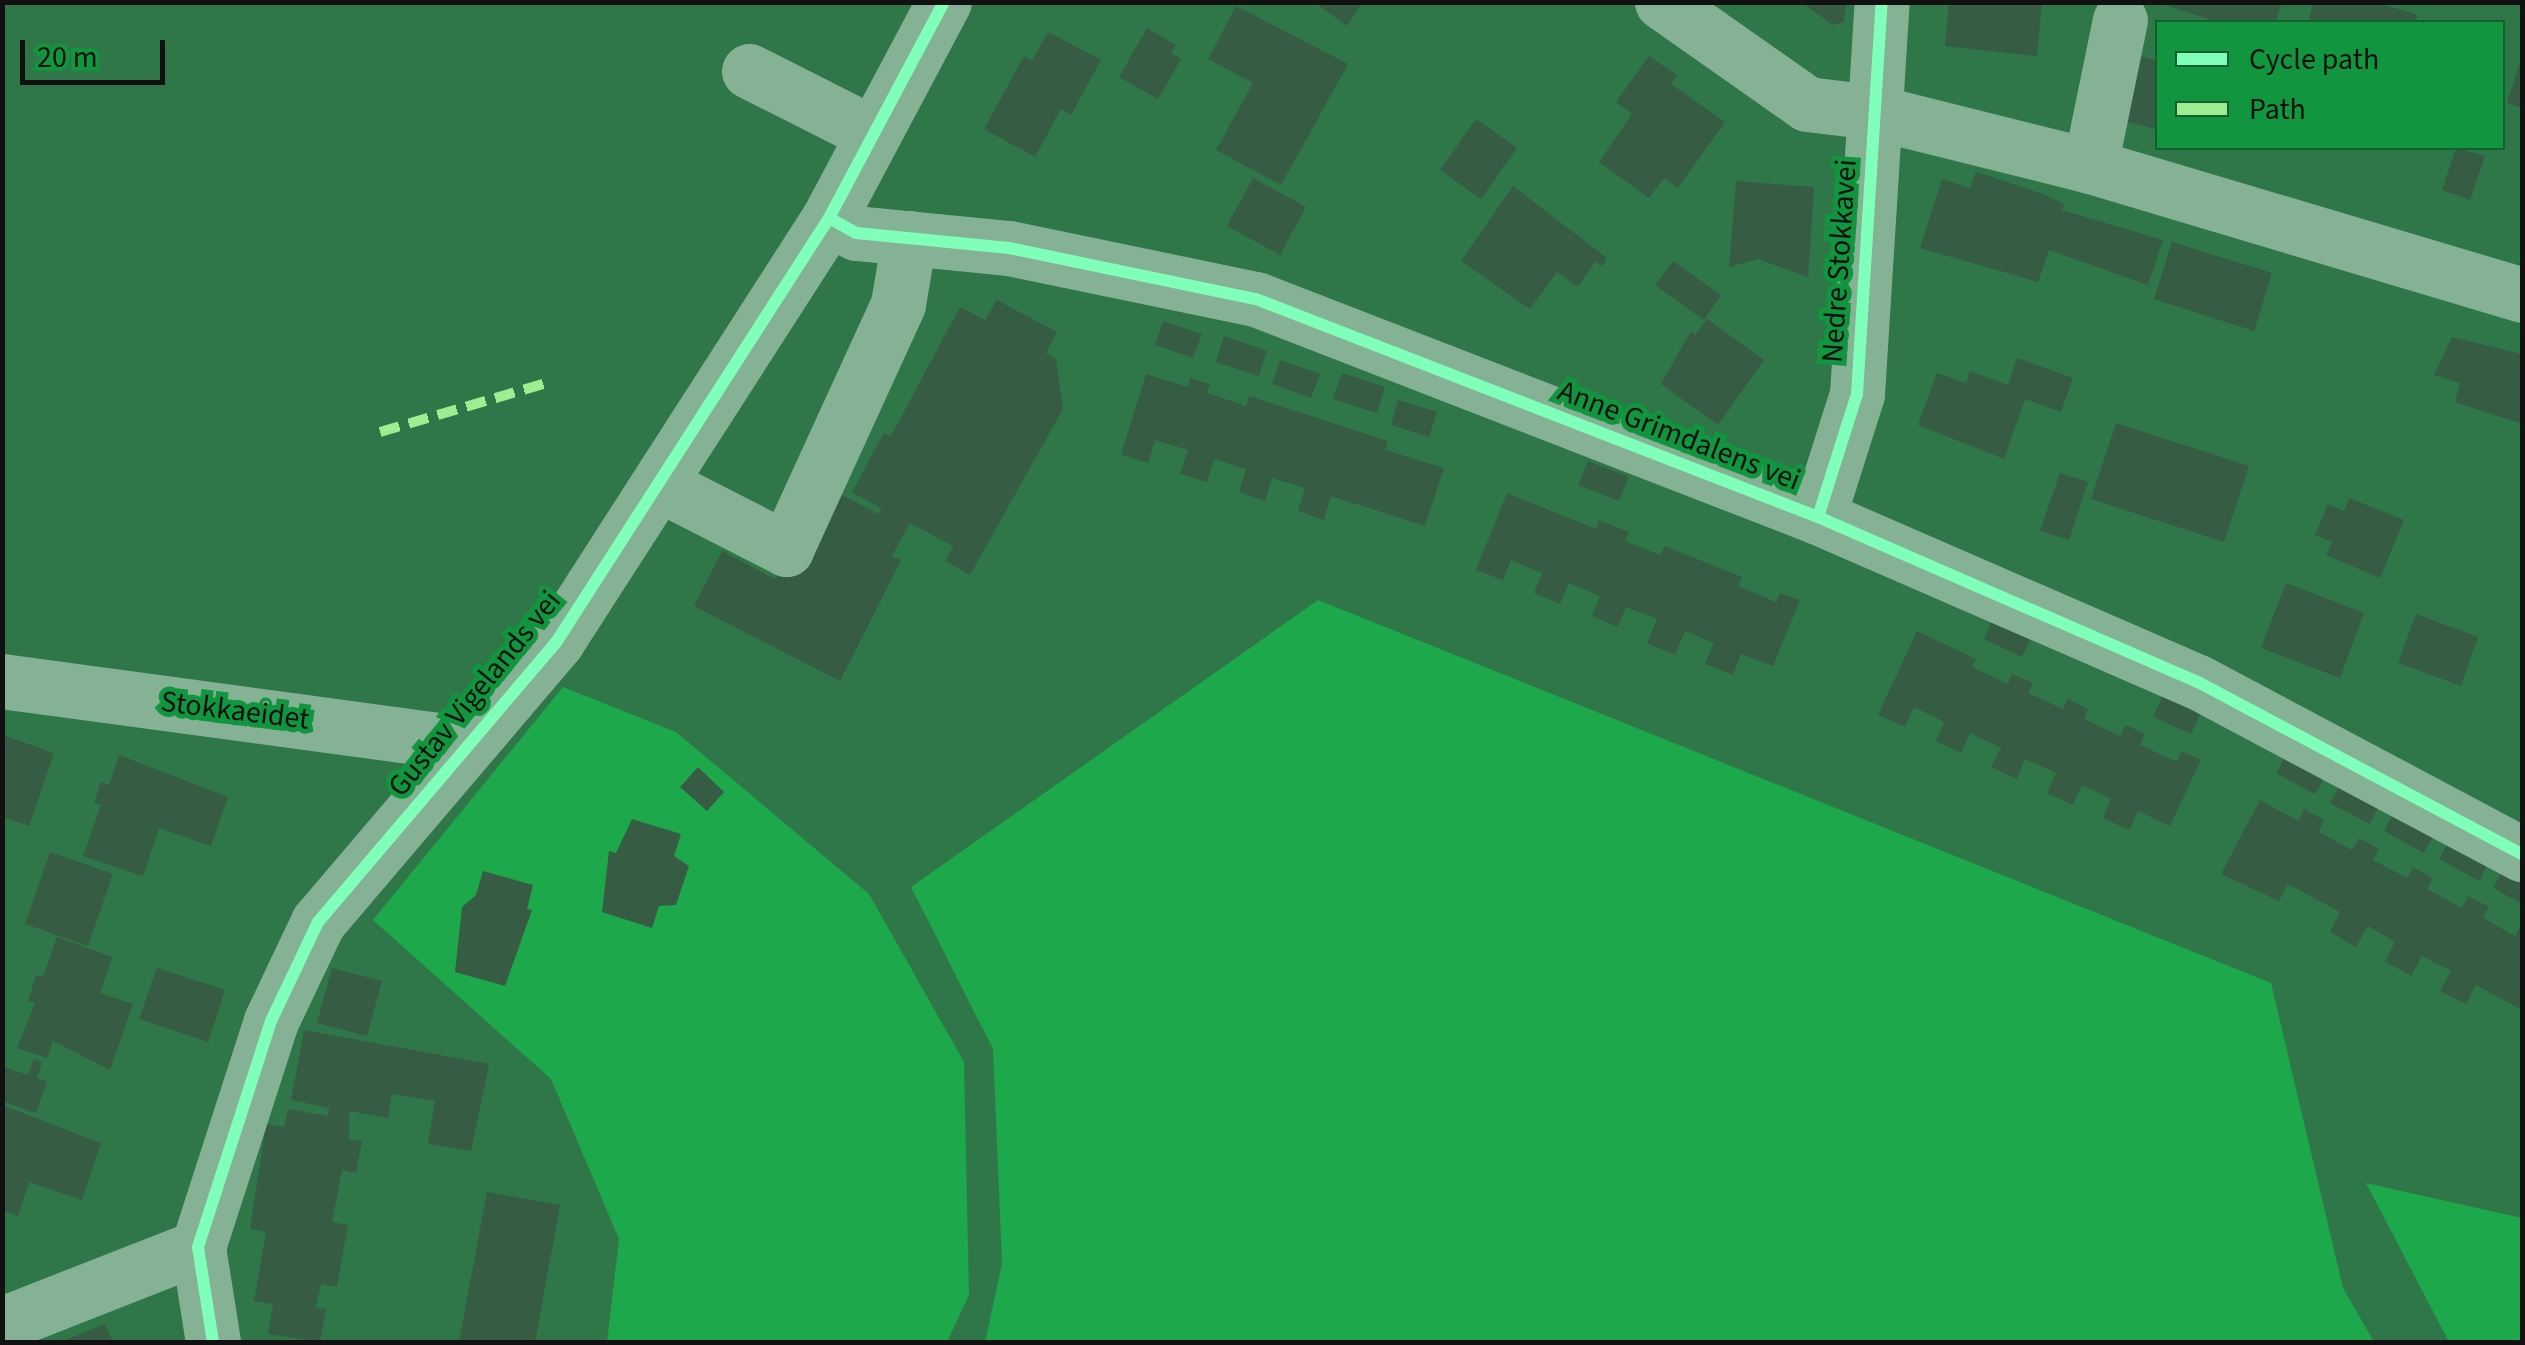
<!DOCTYPE html>
<html>
<head>
<meta charset="utf-8">
<style>
	body { margin:0 }
	#map { position:relative; width:2525px; height:1345px; overflow:hidden; background:#2f7748; font-family:"Source Sans 3",sans-serif }
	div>[style] { position:absolute }
	[style*='--x'] { left:calc(var(--x)*1px); top:calc(var(--y)*1px); width:calc(var(--w)*1px); rotate:calc(var(--a)*1deg) }
	.green>* { inset:0; background:#1ca84b }
	.building>* { inset:0; background:#365c44 }
	.minor>* { height:55px; margin:-27.5px; padding:0 27.5px; transform-origin:27.5px; border-radius:27.5px; background:#85b294 }
	.quiet>* { height:10px; margin-top:-5px; transform-origin:0; background:repeating-linear-gradient(90deg,#9fed91 0 20px,transparent 0 30px) }
	.cycleway>* { height:12px; margin:-6px; padding:0 6px; transform-origin:6px; border-radius:6px; background:#80ffba }
	span { translate:-50% -50%; white-space:nowrap; text-align:center; line-height:1.15; -webkit-text-stroke:10px #11953f; paint-order:stroke }
	.street-label { font-size:30px; color:#111 }
	.frame { position:absolute; inset:0; border:5px solid #111; pointer-events:none }
	.legend { position:absolute; left:2155px; top:20px; width:350px; height:130px; box-sizing:border-box; background:#11953f; border:2px solid #11602d; margin:0; padding:12px 18px; list-style:none; font-size:30px; color:#111 }
	.legend li { display:flex; align-items:center; gap:20px; height:50px }
	.legend b { width:50px; border:2px solid #11602d }
	.scale { position:absolute; left:20px; top:40px; width:145px; height:45px; box-sizing:border-box; border:5px solid #111; border-top:0; padding-left:12px; font-size:30px; line-height:35px; white-space:nowrap; color:#111; -webkit-text-stroke:8px #11953f; paint-order:stroke }
</style>
</head>
<body>
<div id="map">
	<div class="green">
		<div style="clip-path:polygon(1318px 600px,2271px 983px,2343px 1288px,2374px 1342px,985px 1342px,1002px 1264px,993px 1049px,911px 887px)"></div>
		<div style="clip-path:polygon(563px 687px,676px 732px,869px 894px,964px 1062px,969px 1295px,947px 1342px,607px 1342px,619px 1239px,551px 1079px,373px 920px)"></div>
		<div style="clip-path:polygon(2366px 1183px,2522px 1218px,2522px 1342px,2449px 1342px)"></div>
	</div>
	<div class="building">
		<div style="clip-path:polygon(1314px 2px,1363px 2px,1347px 26px)"></div>
		<div style="clip-path:polygon(1801px 2px,1846px 2px,1844px 22px,1833px 25px)"></div>
		<div style="clip-path:polygon(1949px 2px,2042px 2px,2037px 56px,1945px 46px)"></div>
		<div style="clip-path:polygon(2155px 2px,2282px 2px,2276px 22px,2218px 22px)"></div>
		<div style="clip-path:polygon(2314px 2px,2375px 2px,2418px 15px,2415px 22px,2308px 22px)"></div>
		<div style="clip-path:polygon(1236px 6px,1348px 64px,1281px 185px,1216px 150px,1253px 83px,1208px 59px)"></div>
		<div style="clip-path:polygon(1147px 28px,1176px 45px,1171px 53px,1181px 59px,1158px 99px,1119px 77px)"></div>
		<div style="clip-path:polygon(1048px 32px,1101px 60px,1071px 115px,1061px 109px,1035px 157px,984px 129px,1024px 56px,1032px 61px)"></div>
		<div style="clip-path:polygon(2137px 55px,2158px 61px,2158px 130px,2118px 119px)"></div>
		<div style="clip-path:polygon(1649px 56px,1677px 75px,1671px 84px,1725px 122px,1678px 188px,1664px 178px,1649px 198px,1599px 162px,1632px 114px,1616px 102px)"></div>
		<div style="clip-path:polygon(2522px 56px,2522px 108px,2507px 103px)"></div>
		<div style="clip-path:polygon(1476px 119px,1517px 148px,1481px 199px,1440px 170px)"></div>
		<div style="clip-path:polygon(2456px 148px,2485px 156px,2470px 200px,2442px 190px)"></div>
		<div style="clip-path:polygon(1976px 172px,2046px 195px,2064px 204px,2062px 210px,2163px 240px,2148px 285px,2049px 250px,2038px 282px,1920px 248px,1942px 179px,1970px 188px)"></div>
		<div style="clip-path:polygon(1253px 178px,1306px 207px,1280px 255px,1227px 226px)"></div>
		<div style="clip-path:polygon(1736px 181px,1814px 187px,1808px 277px,1758px 259px,1729px 267px)"></div>
		<div style="clip-path:polygon(1513px 186px,1607px 258px,1602px 266px,1595px 262px,1578px 287px,1557px 272px,1530px 309px,1461px 261px)"></div>
		<div style="clip-path:polygon(2172px 242px,2272px 273px,2254px 331px,2154px 299px)"></div>
		<div style="clip-path:polygon(1673px 261px,1721px 295px,1704px 320px,1655px 285px)"></div>
		<div style="clip-path:polygon(997px 300px,1057px 332px,1046px 353px,1056px 359px,1063px 409px,970px 575px,945px 561px,953px 546px,910px 523px,892px 556px,901px 560px,840px 681px,694px 606px,722px 551px,775px 579px,823px 485px,878px 514px,881px 508px,852px 492px,884px 433px,891px 436px,960px 307px,985px 320px)"></div>
		<div style="clip-path:polygon(1707px 319px,1764px 360px,1718px 425px,1661px 384px,1691px 331px,1695px 335px)"></div>
		<div style="clip-path:polygon(1163px 321px,1202px 334px,1193px 358px,1155px 345px)"></div>
		<div style="clip-path:polygon(1224px 336px,1267px 351px,1259px 376px,1216px 362px)"></div>
		<div style="clip-path:polygon(2452px 337px,2522px 354px,2522px 424px,2455px 402px,2460px 383px,2434px 375px)"></div>
		<div style="clip-path:polygon(2017px 358px,2073px 378px,2061px 412px,2025px 399px,2004px 459px,1918px 425px,1937px 373px,1966px 383px,1970px 371px,2008px 385px)"></div>
		<div style="clip-path:polygon(1280px 360px,1320px 374px,1311px 398px,1272px 384px)"></div>
		<div style="clip-path:polygon(1342px 373px,1385px 387px,1377px 413px,1333px 399px)"></div>
		<div style="clip-path:polygon(1146px 374px,1188px 387px,1190px 378px,1210px 384px,1207px 393px,1246px 406px,1249px 396px,1388px 441px,1385px 450px,1444px 468px,1425px 526px,1331px 496px,1324px 520px,1298px 511px,1305px 488px,1272px 478px,1265px 501px,1239px 492px,1246px 469px,1214px 459px,1207px 482px,1180px 474px,1188px 450px,1155px 440px,1148px 463px,1121px 455px)"></div>
		<div style="clip-path:polygon(1398px 400px,1437px 412px,1429px 437px,1391px 425px)"></div>
		<div style="clip-path:polygon(2116px 423px,2249px 466px,2224px 542px,2091px 499px)"></div>
		<div style="clip-path:polygon(1588px 461px,1629px 477px,1619px 501px,1578px 485px)"></div>
		<div style="clip-path:polygon(2060px 473px,2088px 482px,2069px 540px,2040px 531px)"></div>
		<div style="clip-path:polygon(1507px 493px,1596px 529px,1599px 520px,1629px 532px,1625px 541px,1660px 555px,1665px 546px,1742px 577px,1738px 586px,1776px 602px,1780px 593px,1800px 600px,1773px 666px,1741px 654px,1733px 675px,1705px 664px,1714px 643px,1685px 631px,1675px 655px,1647px 643px,1657px 619px,1626px 607px,1618px 627px,1592px 616px,1600px 596px,1569px 583px,1560px 604px,1534px 593px,1542px 573px,1511px 560px,1503px 580px,1476px 570px)"></div>
		<div style="clip-path:polygon(2349px 498px,2404px 520px,2380px 578px,2326px 555px,2332px 542px,2315px 535px,2328px 504px,2344px 511px)"></div>
		<div style="clip-path:polygon(2286px 583px,2364px 613px,2340px 678px,2261px 648px)"></div>
		<div style="clip-path:polygon(2416px 614px,2478px 637px,2461px 686px,2398px 663px)"></div>
		<div style="clip-path:polygon(1993px 618px,2032px 636px,2022px 657px,1984px 639px)"></div>
		<div style="clip-path:polygon(1917px 631px,1976px 659px,1972px 667px,2008px 684px,2012px 674px,2033px 683px,2028px 693px,2063px 709px,2068px 699px,2088px 709px,2084px 719px,2120px 736px,2126px 725px,2145px 734px,2140px 745px,2177px 762px,2181px 751px,2201px 760px,2170px 826px,2138px 811px,2129px 830px,2103px 818px,2111px 799px,2082px 785px,2073px 805px,2047px 793px,2056px 773px,2025px 759px,2017px 779px,1991px 767px,2001px 748px,1970px 733px,1961px 753px,1936px 741px,1944px 722px,1914px 707px,1905px 727px,1878px 715px)"></div>
		<div style="clip-path:polygon(2164px 693px,2202px 710px,2191px 734px,2153px 717px)"></div>
		<div style="clip-path:polygon(2px 735px,54px 753px,29px 826px,2px 817px)"></div>
		<div style="clip-path:polygon(2288px 750px,2328px 771px,2315px 794px,2276px 773px)"></div>
		<div style="clip-path:polygon(119px 755px,228px 797px,211px 846px,159px 828px,143px 876px,83px 856px,101px 805px,94px 803px,101px 782px,109px 785px)"></div>
		<div style="clip-path:polygon(698px 767px,724px 792px,707px 811px,680px 787px)"></div>
		<div style="clip-path:polygon(2343px 779px,2382px 800px,2370px 824px,2330px 803px)"></div>
		<div style="clip-path:polygon(2260px 800px,2298px 821px,2304px 809px,2324px 820px,2319px 832px,2352px 850px,2359px 838px,2379px 849px,2373px 860px,2407px 878px,2413px 867px,2433px 878px,2427px 889px,2462px 908px,2468px 896px,2489px 907px,2483px 918px,2515px 936px,2522px 924px,2522px 1010px,2476px 985px,2466px 1004px,2440px 991px,2451px 971px,2422px 956px,2411px 976px,2385px 961px,2395px 942px,2368px 926px,2356px 947px,2330px 932px,2340px 912px,2288px 884px,2279px 901px,2221px 874px)"></div>
		<div style="clip-path:polygon(2396px 808px,2437px 830px,2424px 853px,2384px 831px)"></div>
		<div style="clip-path:polygon(632px 819px,681px 834px,674px 856px,689px 866px,676px 905px,659px 906px,652px 928px,602px 912px,609px 851px,616px 853px)"></div>
		<div style="clip-path:polygon(2451px 837px,2491px 858px,2479px 881px,2439px 859px)"></div>
		<div style="clip-path:polygon(50px 852px,113px 874px,88px 946px,25px 924px)"></div>
		<div style="clip-path:polygon(2506px 865px,2522px 874px,2522px 904px,2493px 888px)"></div>
		<div style="clip-path:polygon(483px 871px,533px 885px,527px 909px,532px 910px,505px 986px,455px 972px,462px 907px,476px 895px)"></div>
		<div style="clip-path:polygon(57px 937px,112px 957px,100px 993px,133px 1004px,110px 1070px,53px 1041px,47px 1058px,17px 1048px,35px 1003px,28px 1001px,36px 975px,43px 977px)"></div>
		<div style="clip-path:polygon(157px 968px,225px 990px,208px 1042px,139px 1019px)"></div>
		<div style="clip-path:polygon(332px 968px,382px 981px,367px 1036px,317px 1023px)"></div>
		<div style="clip-path:polygon(304px 1030px,489px 1064px,471px 1151px,428px 1144px,435px 1101px,392px 1094px,388px 1118px,349px 1111px,349px 1139px,362px 1141px,356px 1173px,342px 1170px,332px 1222px,348px 1225px,337px 1287px,321px 1284px,316px 1308px,326px 1309px,320px 1342px,268px 1334px,273px 1304px,254px 1301px,266px 1232px,250px 1229px,266px 1124px,284px 1127px,288px 1109px,328px 1116px,329px 1108px,291px 1100px)"></div>
		<div style="clip-path:polygon(34px 1059px,42px 1062px,37px 1078px,47px 1081px,36px 1113px,2px 1101px,2px 1066px,28px 1075px)"></div>
		<div style="clip-path:polygon(2px 1105px,101px 1143px,82px 1200px,29px 1182px,18px 1216px,2px 1210px)"></div>
		<div style="clip-path:polygon(487px 1192px,560px 1205px,535px 1342px,459px 1342px)"></div>
		<div style="clip-path:polygon(105px 1324px,113px 1342px,61px 1342px)"></div>
	</div>
	<div class="minor">
		<div style="--x:1662;--y:2;--w:177;--a:35.1"></div>
		<div style="--x:1807;--y:104;--w:67;--a:6.8"></div>
		<div style="--x:1874;--y:112;--w:223;--a:14"></div>
		<div style="--x:2090;--y:166;--w:451;--a:16.6"></div>
		<div style="--x:749;--y:71;--w:138;--a:26.8"></div>
		<div style="--x:2090;--y:166;--w:149;--a:-78.4"></div>
		<div style="--x:829;--y:218;--w:31;--a:29"></div>
		<div style="--x:856;--y:233;--w:154;--a:5.6"></div>
		<div style="--x:1009;--y:248;--w:252;--a:11.7"></div>
		<div style="--x:1256;--y:299;--w:603;--a:21.2"></div>
		<div style="--x:1818;--y:517;--w:414;--a:23.5"></div>
		<div style="--x:2198;--y:682;--w:367;--a:28"></div>
		<div style="--x:659;--y:484;--w:143;--a:27.1"></div>
		<div style="--x:786;--y:549;--w:269;--a:-65.4"></div>
		<div style="--x:898;--y:304;--w:67;--a:-80.5"></div>
		<div style="--x:1818;--y:517;--w:129;--a:-72.4"></div>
		<div style="--x:1857;--y:394;--w:393;--a:-86.4"></div>
		<div style="--x:2;--y:681;--w:468;--a:7.7"></div>
		<div style="--x:2;--y:1324;--w:211;--a:-21.4"></div>
		<div style="--x:213;--y:1342;--w:96;--a:-99"></div>
		<div style="--x:198;--y:1247;--w:237;--a:-72.1"></div>
		<div style="--x:271;--y:1021;--w:110;--a:-64.6"></div>
		<div style="--x:318;--y:922;--w:369;--a:-49.6"></div>
		<div style="--x:557;--y:641;--w:503;--a:-57.26"></div>
		<div style="--x:829;--y:218;--w:245;--a:-62"></div>
	</div>
	<div class="quiet">
		<div style="--x:380;--y:432;--w:173;--a:-16.4"></div>
	</div>
	<div class="cycleway">
		<div style="--x:829;--y:218;--w:31;--a:29"></div>
		<div style="--x:856;--y:233;--w:154;--a:5.6"></div>
		<div style="--x:1009;--y:248;--w:252;--a:11.7"></div>
		<div style="--x:1256;--y:299;--w:603;--a:21.2"></div>
		<div style="--x:1818;--y:517;--w:414;--a:23.5"></div>
		<div style="--x:2198;--y:682;--w:367;--a:28"></div>
		<div style="--x:1818;--y:517;--w:129;--a:-72.4"></div>
		<div style="--x:1857;--y:394;--w:393;--a:-86.4"></div>
		<div style="--x:213;--y:1342;--w:96;--a:-99"></div>
		<div style="--x:198;--y:1247;--w:237;--a:-72.1"></div>
		<div style="--x:271;--y:1021;--w:110;--a:-64.6"></div>
		<div style="--x:318;--y:922;--w:369;--a:-49.6"></div>
		<div style="--x:557;--y:641;--w:503;--a:-57.26"></div>
		<div style="--x:829;--y:218;--w:245;--a:-62"></div>
	</div>
	<div class="street-label">
		<span style="left:1840px;top:261px;rotate:-86deg">Nedre Stokkavei</span>
		<span style="left:1679px;top:436px;rotate:21deg">Anne Grimdalens vei</span>
		<span style="left:475px;top:694px;rotate:-51deg">Gustav Vigelands vei</span>
		<span style="left:235px;top:711px;rotate:7deg">Stokkaeidet</span>
	</div>
	<div class="frame"></div>
	<ul class="legend">
	<li><b style="height:12px;background:#80ffba"></b>Cycle path</li>
	<li><b style="height:12px;background:#9fed91"></b>Path</li>
	</ul>
	<div class="scale">20 m</div>
</div>
</body>
</html>
